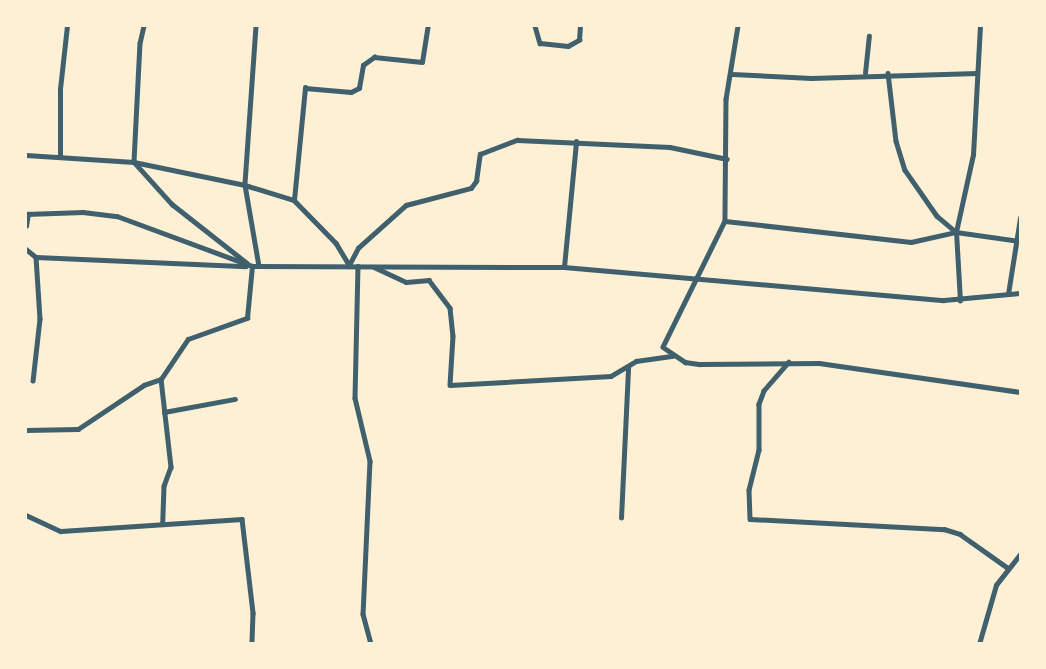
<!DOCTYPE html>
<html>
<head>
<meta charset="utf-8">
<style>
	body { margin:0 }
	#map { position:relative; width:1046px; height:669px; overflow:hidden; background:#fdf0d5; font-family:Inter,sans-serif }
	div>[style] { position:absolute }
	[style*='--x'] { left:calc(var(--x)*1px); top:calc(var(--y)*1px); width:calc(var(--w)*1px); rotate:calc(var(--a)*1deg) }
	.minor>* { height:4.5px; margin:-2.25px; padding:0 2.25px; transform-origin:2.25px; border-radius:2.25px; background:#3f606c }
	span { translate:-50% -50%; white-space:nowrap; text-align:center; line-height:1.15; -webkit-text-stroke:4.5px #fdf0d5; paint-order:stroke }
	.frame { position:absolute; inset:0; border:27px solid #fdf0d5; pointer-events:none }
</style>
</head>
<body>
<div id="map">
	<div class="minor">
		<div style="--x:144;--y:26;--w:17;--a:103"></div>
		<div style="--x:140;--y:43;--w:119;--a:92.9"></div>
		<div style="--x:134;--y:162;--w:57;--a:47.9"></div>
		<div style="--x:172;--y:204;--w:95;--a:38.2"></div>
		<div style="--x:256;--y:26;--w:159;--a:94"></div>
		<div style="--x:245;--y:185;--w:82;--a:80.2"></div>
		<div style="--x:535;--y:26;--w:18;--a:74"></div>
		<div style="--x:540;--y:43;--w:28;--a:6"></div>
		<div style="--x:568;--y:46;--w:13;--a:-29"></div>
		<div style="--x:579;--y:40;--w:14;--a:-86"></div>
		<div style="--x:738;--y:26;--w:74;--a:99.3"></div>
		<div style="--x:726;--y:99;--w:122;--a:90.5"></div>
		<div style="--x:725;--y:221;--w:140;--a:116.2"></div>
		<div style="--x:663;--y:347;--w:27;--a:34"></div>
		<div style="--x:685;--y:362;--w:15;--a:8"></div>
		<div style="--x:700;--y:364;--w:119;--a:-0.5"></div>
		<div style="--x:819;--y:363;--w:203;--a:8.2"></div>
		<div style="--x:865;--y:73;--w:37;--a:-84"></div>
		<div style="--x:888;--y:73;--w:68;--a:83.3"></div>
		<div style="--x:896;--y:141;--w:30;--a:73"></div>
		<div style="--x:905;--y:170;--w:56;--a:55.2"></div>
		<div style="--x:937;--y:216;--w:25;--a:40"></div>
		<div style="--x:732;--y:74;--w:79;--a:2.9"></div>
		<div style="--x:811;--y:78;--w:166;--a:-1.7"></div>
		<div style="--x:26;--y:155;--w:108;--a:3.7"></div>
		<div style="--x:134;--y:162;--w:113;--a:11.7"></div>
		<div style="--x:245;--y:185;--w:51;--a:17"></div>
		<div style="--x:294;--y:200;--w:60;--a:45.7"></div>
		<div style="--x:336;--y:243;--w:26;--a:59"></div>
		<div style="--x:60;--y:155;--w:66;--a:-90"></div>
		<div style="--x:60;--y:89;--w:63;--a:-83.7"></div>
		<div style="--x:294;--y:200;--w:113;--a:-84.4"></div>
		<div style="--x:305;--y:88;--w:46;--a:5"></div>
		<div style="--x:351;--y:92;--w:9;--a:-27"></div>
		<div style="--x:359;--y:88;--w:23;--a:-80"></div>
		<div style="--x:363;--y:65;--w:14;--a:-36"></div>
		<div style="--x:374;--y:57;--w:48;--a:5.9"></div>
		<div style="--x:422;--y:62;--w:36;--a:-81"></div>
		<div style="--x:26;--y:214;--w:57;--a:-2"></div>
		<div style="--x:83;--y:212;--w:34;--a:7"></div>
		<div style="--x:117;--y:216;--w:144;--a:20.3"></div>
		<div style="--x:252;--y:266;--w:312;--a:0.2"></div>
		<div style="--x:564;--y:267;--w:381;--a:5"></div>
		<div style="--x:944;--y:300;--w:76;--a:-5.3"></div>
		<div style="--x:725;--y:221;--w:187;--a:6.4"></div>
		<div style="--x:911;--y:242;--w:46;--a:-12.5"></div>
		<div style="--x:956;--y:232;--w:65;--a:8"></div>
		<div style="--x:26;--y:226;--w:12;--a:-81"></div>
		<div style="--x:26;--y:249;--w:13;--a:39"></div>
		<div style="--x:36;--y:257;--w:62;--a:86.3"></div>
		<div style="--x:40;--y:319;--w:62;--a:96.4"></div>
		<div style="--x:36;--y:257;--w:210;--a:2.5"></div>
		<div style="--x:349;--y:265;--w:19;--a:-62"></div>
		<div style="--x:358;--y:248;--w:64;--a:-41.9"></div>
		<div style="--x:406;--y:205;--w:67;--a:-14.7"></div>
		<div style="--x:471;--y:188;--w:9;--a:-54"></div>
		<div style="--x:476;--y:181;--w:27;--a:-82"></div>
		<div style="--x:480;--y:154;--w:40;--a:-21"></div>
		<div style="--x:517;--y:140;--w:153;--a:2.6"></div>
		<div style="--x:670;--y:147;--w:58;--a:11.9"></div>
		<div style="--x:358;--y:266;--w:132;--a:91.3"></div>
		<div style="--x:355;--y:398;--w:65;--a:76.6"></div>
		<div style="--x:370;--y:461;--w:153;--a:92.6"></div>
		<div style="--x:363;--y:614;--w:31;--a:75"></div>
		<div style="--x:374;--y:267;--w:35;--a:25"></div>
		<div style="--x:406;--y:282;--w:23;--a:-5"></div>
		<div style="--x:429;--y:280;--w:35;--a:53"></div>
		<div style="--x:450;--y:308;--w:28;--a:84"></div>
		<div style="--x:453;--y:336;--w:49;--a:93.5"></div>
		<div style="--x:450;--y:385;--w:161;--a:-3.2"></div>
		<div style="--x:611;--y:376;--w:29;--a:-31"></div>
		<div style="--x:636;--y:361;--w:37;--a:-8"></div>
		<div style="--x:564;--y:267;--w:126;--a:-84.5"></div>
		<div style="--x:1008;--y:294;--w:77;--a:-81"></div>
		<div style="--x:960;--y:301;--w:69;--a:-93.3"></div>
		<div style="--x:956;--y:232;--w:79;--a:-77.6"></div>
		<div style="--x:973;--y:155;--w:129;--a:-86.9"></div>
		<div style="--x:789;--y:362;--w:38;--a:131"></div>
		<div style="--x:764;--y:391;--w:14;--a:111"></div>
		<div style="--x:759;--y:404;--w:46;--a:90"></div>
		<div style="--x:759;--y:450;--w:41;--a:104"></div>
		<div style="--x:749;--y:490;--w:29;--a:88"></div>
		<div style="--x:750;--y:519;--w:194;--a:3"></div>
		<div style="--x:944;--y:529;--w:17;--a:17"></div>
		<div style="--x:960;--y:534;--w:59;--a:35.3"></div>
		<div style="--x:161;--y:379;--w:89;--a:83.5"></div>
		<div style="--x:171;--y:467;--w:20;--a:110"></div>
		<div style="--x:164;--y:486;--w:38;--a:92"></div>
		<div style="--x:164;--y:412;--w:72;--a:-10.4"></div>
		<div style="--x:26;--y:430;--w:52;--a:-1.1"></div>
		<div style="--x:78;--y:429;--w:79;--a:-33.7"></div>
		<div style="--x:144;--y:385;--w:18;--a:-19"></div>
		<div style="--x:161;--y:379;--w:48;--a:-56"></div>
		<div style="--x:188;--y:339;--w:63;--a:-19.6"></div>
		<div style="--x:247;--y:318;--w:52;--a:-84.5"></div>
		<div style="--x:26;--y:515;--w:38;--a:25"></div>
		<div style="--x:61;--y:531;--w:181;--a:-3.8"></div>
		<div style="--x:242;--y:519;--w:95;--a:83.3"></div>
		<div style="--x:253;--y:613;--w:31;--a:92"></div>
		<div style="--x:621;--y:518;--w:151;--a:-87.3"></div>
		<div style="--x:979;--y:644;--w:61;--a:-73.9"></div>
		<div style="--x:996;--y:585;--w:39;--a:-52"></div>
	</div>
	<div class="frame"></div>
</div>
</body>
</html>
